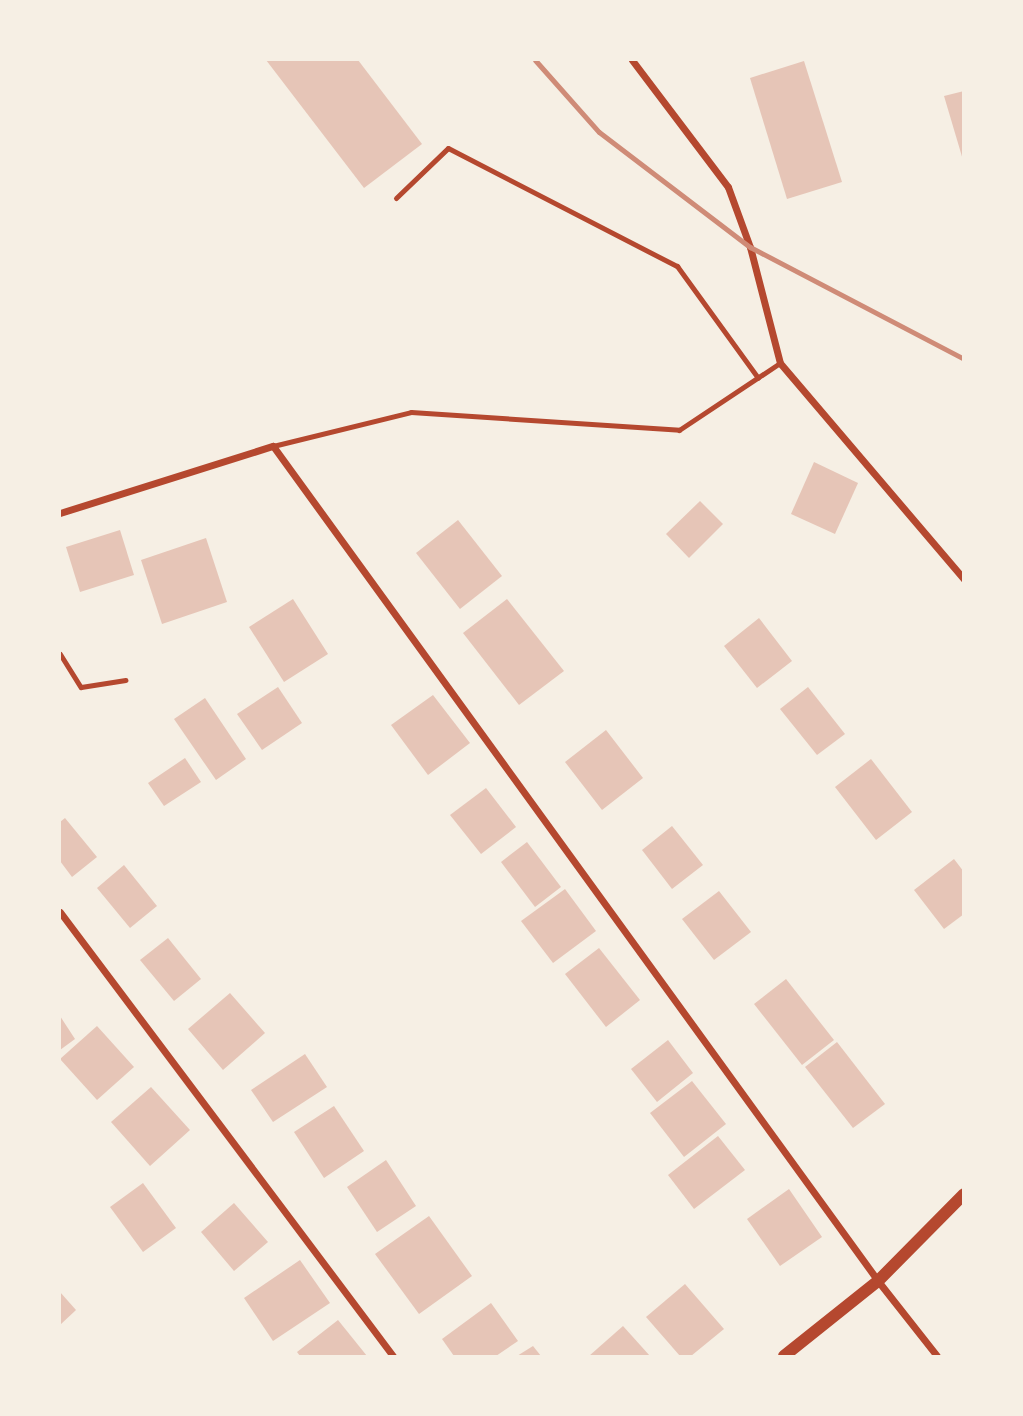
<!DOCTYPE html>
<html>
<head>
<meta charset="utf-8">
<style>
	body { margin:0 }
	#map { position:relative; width:1023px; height:1416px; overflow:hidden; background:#f6efe4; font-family:Arial,sans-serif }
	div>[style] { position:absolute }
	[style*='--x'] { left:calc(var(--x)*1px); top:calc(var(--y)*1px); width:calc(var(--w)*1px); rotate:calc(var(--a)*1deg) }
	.building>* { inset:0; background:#e6c5b7 }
	.service>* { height:5px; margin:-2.5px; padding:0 2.5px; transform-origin:2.5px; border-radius:2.5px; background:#b5482f }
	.minor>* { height:7px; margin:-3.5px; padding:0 3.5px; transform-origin:3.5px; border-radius:3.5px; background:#b5482f }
	.tertiary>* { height:12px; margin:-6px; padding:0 6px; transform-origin:6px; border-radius:6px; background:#b5482f }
	.rail>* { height:5px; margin:-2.5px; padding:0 2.5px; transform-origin:2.5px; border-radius:2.5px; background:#cf8b77 }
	span { translate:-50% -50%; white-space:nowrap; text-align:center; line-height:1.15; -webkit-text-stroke:7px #f6efe4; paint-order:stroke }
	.frame { position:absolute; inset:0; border:61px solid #f6efe4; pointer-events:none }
</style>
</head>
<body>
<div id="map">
	<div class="building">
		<div style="clip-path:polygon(266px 60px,358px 60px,422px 144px,364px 188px)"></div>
		<div style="clip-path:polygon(804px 61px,842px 182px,787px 199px,750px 78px)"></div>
		<div style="clip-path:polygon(964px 91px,964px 160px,963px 160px,944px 96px)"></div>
		<div style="clip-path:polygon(814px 462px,858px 483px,835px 534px,791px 514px)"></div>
		<div style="clip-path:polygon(700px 501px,723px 524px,689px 558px,666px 534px)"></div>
		<div style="clip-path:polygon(458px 520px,502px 576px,460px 609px,416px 553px)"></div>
		<div style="clip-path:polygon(120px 530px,134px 575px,80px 592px,66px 547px)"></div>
		<div style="clip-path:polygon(206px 538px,227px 602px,162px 624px,141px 560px)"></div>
		<div style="clip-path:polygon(293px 599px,328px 654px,284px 682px,249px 627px)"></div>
		<div style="clip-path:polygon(507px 599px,564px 671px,519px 705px,463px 633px)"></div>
		<div style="clip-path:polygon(759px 618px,792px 661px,757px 688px,724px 646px)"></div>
		<div style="clip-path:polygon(278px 687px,302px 723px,262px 750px,237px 714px)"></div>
		<div style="clip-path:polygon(808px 687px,845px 734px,817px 755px,780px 709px)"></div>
		<div style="clip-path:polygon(433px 695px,470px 743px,428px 775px,391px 725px)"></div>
		<div style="clip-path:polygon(205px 698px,246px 759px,216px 780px,174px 719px)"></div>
		<div style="clip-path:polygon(606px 730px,643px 778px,602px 810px,565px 762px)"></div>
		<div style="clip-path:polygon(185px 758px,201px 782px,164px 806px,148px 783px)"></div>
		<div style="clip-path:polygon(871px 759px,912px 812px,876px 840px,835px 787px)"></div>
		<div style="clip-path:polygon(486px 788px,516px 827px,481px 854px,450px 815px)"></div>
		<div style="clip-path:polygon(65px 818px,97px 857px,72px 877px,60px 861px,60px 822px)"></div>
		<div style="clip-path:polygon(672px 826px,703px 865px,672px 889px,642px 850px)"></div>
		<div style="clip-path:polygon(527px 842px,561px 887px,535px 907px,501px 862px)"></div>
		<div style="clip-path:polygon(954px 859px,964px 872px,964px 914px,944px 929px,914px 890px)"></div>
		<div style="clip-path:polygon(124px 865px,157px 906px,130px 928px,97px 888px)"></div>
		<div style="clip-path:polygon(565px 889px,596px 931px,553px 963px,521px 921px)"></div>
		<div style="clip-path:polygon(719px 891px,751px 932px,714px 960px,682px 919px)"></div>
		<div style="clip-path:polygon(168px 938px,201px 979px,174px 1001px,140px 960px)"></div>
		<div style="clip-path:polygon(599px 948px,640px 1000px,606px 1027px,565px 974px)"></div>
		<div style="clip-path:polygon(786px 979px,834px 1040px,802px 1065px,754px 1004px)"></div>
		<div style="clip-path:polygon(230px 993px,265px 1033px,223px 1070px,188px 1029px)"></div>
		<div style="clip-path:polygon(60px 1016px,75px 1039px,60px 1050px)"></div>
		<div style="clip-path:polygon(97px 1026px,134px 1067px,97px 1100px,60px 1059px)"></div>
		<div style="clip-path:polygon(668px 1040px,693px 1073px,657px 1102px,631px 1069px)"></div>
		<div style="clip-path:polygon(837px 1042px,885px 1104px,853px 1128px,805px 1067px)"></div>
		<div style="clip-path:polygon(305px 1054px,327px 1087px,273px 1122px,251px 1090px)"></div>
		<div style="clip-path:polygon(692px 1081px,726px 1124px,684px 1157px,650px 1113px)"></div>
		<div style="clip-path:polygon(151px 1087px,190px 1130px,150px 1166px,111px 1122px)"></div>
		<div style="clip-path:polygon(334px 1106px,364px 1151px,324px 1178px,294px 1132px)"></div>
		<div style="clip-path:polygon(718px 1136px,745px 1170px,694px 1209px,668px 1175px)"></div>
		<div style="clip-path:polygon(386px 1160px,416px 1206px,377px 1232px,347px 1187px)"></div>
		<div style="clip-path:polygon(143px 1183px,176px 1228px,143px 1252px,110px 1207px)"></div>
		<div style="clip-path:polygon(789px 1189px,822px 1237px,780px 1266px,747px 1219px)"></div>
		<div style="clip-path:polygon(234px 1203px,268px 1242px,234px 1271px,201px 1232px)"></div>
		<div style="clip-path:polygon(429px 1216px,472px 1276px,419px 1314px,375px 1254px)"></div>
		<div style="clip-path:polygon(300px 1260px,330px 1303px,273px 1341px,244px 1298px)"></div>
		<div style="clip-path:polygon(685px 1284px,724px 1329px,691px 1356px,680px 1356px,646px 1317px)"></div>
		<div style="clip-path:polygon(60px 1292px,76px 1310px,60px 1325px)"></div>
		<div style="clip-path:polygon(491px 1303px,518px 1341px,496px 1356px,454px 1356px,442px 1339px)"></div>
		<div style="clip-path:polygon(338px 1320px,367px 1356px,300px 1356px,297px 1352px)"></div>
		<div style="clip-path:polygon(623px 1326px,650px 1356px,589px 1356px)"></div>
		<div style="clip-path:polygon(533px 1346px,541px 1356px,517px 1356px)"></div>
	</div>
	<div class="service">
		<div style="--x:396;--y:198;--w:72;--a:-43.9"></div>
		<div style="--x:448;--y:148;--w:258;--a:27.3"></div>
		<div style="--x:677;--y:266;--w:138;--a:54.1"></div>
		<div style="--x:273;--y:446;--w:142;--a:-13.8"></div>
		<div style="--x:411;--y:412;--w:269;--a:3.8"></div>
		<div style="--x:679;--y:430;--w:121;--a:-33.6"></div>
		<div style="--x:60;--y:654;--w:39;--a:58"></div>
		<div style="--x:81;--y:687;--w:45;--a:-9"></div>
	</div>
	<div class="minor">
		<div style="--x:632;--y:60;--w:159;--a:52.9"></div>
		<div style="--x:728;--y:187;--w:64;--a:69.9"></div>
		<div style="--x:750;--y:247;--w:120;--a:75.5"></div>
		<div style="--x:780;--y:363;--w:284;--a:49.6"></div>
		<div style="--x:60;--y:513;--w:223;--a:-17.5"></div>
		<div style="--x:273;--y:446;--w:1031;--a:54.07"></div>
		<div style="--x:878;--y:1281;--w:95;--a:51.8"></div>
		<div style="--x:60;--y:912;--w:555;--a:53.13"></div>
	</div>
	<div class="tertiary">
		<div style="--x:784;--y:1356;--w:120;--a:-38.6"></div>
		<div style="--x:878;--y:1281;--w:122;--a:-45.3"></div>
	</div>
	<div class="rail">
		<div style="--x:535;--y:60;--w:96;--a:48.4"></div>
		<div style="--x:599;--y:132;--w:190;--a:37.3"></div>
		<div style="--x:750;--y:247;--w:242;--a:27.6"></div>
	</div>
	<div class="frame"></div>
</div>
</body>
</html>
